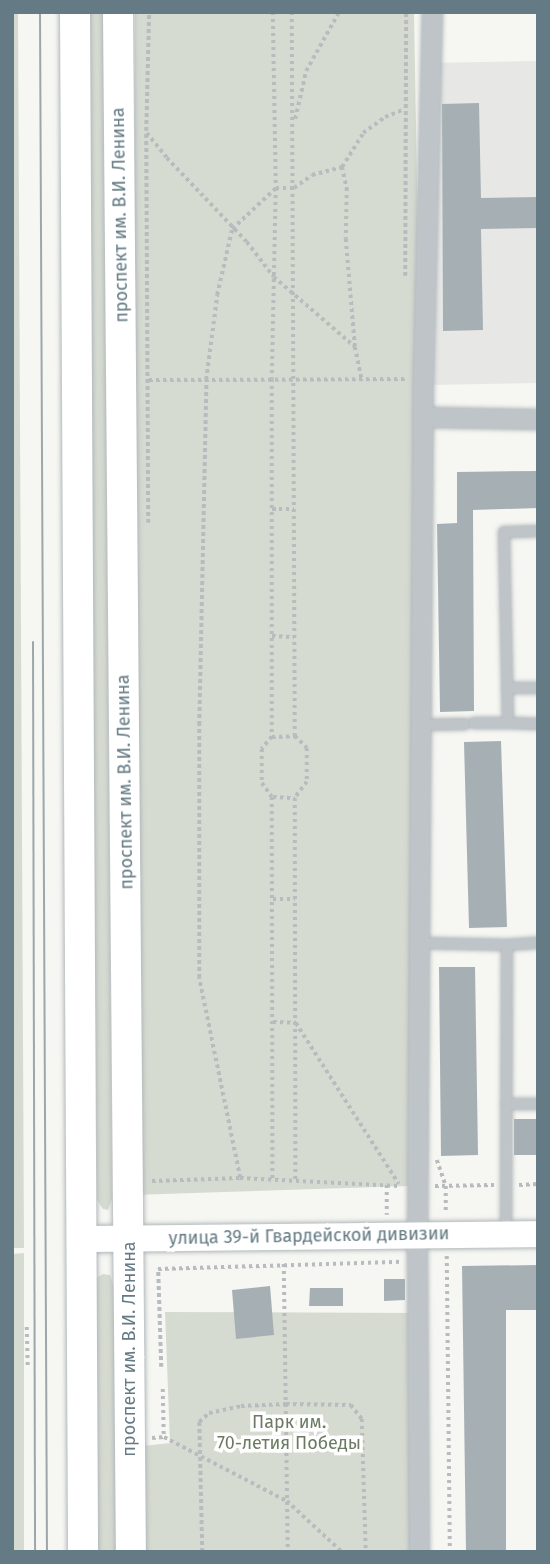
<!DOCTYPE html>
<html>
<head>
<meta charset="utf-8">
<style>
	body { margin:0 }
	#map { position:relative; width:550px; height:1564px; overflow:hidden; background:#f6f6f2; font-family:"Fira Sans",sans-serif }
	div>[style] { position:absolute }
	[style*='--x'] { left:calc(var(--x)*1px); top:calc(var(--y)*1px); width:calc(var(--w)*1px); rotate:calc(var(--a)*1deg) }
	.built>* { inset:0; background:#e7e7e6 }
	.green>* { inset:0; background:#d6dbd1 }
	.building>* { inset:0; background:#a6b0b4 }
	.path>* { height:3.5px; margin-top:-1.75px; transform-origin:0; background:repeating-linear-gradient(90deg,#b8bcbe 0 3.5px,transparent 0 7px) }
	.roads { filter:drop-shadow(0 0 2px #b1b8bb) drop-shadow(0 0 2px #b1b8bb) }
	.service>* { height:10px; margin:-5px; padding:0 5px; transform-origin:5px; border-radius:5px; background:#bec4c7 }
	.minor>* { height:19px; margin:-9.5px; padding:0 9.5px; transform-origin:9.5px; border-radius:9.5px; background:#bec4c7 }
	.secondary>* { height:26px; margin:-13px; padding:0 13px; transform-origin:13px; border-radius:13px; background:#fff }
	.primary>* { height:30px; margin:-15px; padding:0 15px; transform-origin:15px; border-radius:15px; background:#fff }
	.tram>* { height:2px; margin:-1px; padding:0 1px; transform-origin:1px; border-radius:1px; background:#9da7ab }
	span { translate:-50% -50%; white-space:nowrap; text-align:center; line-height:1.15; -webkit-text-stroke:7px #fff; paint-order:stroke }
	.street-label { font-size:18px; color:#647a84 }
	.park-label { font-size:18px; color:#6b7b63 }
	.frame { position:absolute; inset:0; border:14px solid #647a84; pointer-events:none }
</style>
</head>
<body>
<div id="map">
	<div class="built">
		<div style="clip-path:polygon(538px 61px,538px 383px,430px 385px,425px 63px)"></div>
	</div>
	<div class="green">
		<div style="clip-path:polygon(12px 12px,18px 12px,24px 1248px,12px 1248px)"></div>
		<div style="clip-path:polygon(87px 12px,103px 12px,112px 1199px,108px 1210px,103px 1209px,97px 1200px)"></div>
		<div style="clip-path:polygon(135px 12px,414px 12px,421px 415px,409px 1186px,132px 1195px)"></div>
		<div style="clip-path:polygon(24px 1253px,24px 1552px,12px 1552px,12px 1254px)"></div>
		<div style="clip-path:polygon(103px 1274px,110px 1275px,114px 1287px,116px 1552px,98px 1552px,96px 1292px,96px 1278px)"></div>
		<div style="clip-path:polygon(165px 1312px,414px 1313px,416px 1552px,135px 1552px,134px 1447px,170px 1443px)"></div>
	</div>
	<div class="building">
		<div style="clip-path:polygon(479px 103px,481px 198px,538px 197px,538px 228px,481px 229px,483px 330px,443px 331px,442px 104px)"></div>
		<div style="clip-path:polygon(538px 471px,538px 508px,473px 510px,474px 711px,440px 712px,437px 524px,457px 523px,457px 472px)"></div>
		<div style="clip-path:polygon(501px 741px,507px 927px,469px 928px,464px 742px)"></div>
		<div style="clip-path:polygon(439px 967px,475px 967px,478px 1155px,441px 1156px)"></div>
		<div style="clip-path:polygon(514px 1119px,538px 1119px,538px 1155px,514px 1155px)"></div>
		<div style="clip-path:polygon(538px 1265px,538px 1310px,506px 1310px,506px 1552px,466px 1552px,462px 1266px)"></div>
		<div style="clip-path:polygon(384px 1279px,405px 1279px,405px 1300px,384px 1301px)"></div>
		<div style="clip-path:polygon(270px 1286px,274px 1335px,236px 1339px,232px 1290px)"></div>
		<div style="clip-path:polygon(310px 1288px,343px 1288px,343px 1306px,309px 1306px)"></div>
	</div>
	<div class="path">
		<div style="--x:273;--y:12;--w:176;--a:89"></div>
		<div style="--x:276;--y:188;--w:191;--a:91.2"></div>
		<div style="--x:272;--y:379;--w:358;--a:90"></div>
		<div style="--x:272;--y:737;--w:16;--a:130"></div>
		<div style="--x:262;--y:749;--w:34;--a:90"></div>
		<div style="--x:262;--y:783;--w:17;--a:54"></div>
		<div style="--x:272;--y:797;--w:382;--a:89.9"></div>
		<div style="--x:292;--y:12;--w:724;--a:89.76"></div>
		<div style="--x:295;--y:736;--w:17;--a:45"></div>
		<div style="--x:307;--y:748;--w:34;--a:90"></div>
		<div style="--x:307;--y:782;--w:20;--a:127"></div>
		<div style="--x:295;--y:798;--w:383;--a:89.9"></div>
		<div style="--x:295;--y:119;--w:49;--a:-77.1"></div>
		<div style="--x:306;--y:71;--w:68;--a:-60.8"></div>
		<div style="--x:147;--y:133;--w:32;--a:51"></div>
		<div style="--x:167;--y:158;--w:116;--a:46.4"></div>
		<div style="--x:247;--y:242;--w:44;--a:52.4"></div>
		<div style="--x:274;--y:277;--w:107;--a:40.8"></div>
		<div style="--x:342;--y:167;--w:40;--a:-58"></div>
		<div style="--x:363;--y:133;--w:27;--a:-36"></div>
		<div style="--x:385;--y:117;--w:18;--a:-22"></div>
		<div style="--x:405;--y:276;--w:264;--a:-89.8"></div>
		<div style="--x:149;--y:380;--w:258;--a:-0.2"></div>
		<div style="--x:272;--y:509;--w:22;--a:0"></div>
		<div style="--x:148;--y:523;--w:392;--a:-90.3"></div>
		<div style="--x:146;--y:131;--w:119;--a:-88.6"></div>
		<div style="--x:272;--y:636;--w:22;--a:3"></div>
		<div style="--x:272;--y:737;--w:23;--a:-2"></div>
		<div style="--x:273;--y:797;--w:22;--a:3"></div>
		<div style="--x:273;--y:899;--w:22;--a:0"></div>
		<div style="--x:273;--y:1022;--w:23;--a:2"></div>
		<div style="--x:296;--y:1023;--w:191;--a:57.4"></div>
		<div style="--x:437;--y:1160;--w:28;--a:71"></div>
		<div style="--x:446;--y:1186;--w:28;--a:90"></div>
		<div style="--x:240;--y:1178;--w:204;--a:-101.6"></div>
		<div style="--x:199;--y:978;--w:253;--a:-90"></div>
		<div style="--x:199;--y:725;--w:345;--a:-88.8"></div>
		<div style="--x:206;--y:380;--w:86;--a:-82.6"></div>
		<div style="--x:217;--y:295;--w:68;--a:-77.2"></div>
		<div style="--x:232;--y:229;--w:60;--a:-43"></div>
		<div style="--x:276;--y:188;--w:18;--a:0"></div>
		<div style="--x:294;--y:188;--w:22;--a:-36"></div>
		<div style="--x:312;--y:175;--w:31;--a:-15"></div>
		<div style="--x:342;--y:167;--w:22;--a:77"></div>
		<div style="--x:347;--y:188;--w:51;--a:91.1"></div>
		<div style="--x:346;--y:239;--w:108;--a:85.2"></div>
		<div style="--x:355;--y:347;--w:33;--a:78"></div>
		<div style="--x:152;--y:1181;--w:88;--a:-2"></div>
		<div style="--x:240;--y:1178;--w:159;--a:2.9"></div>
		<div style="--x:387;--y:1185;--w:30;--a:90"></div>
		<div style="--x:519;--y:1185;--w:19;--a:-3"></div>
		<div style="--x:435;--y:1186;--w:59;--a:-1"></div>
		<div style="--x:447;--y:1256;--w:296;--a:89.4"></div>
		<div style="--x:284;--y:1264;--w:288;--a:89.2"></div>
		<div style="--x:27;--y:1327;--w:42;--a:88.6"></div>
		<div style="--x:161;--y:1367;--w:98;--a:-91.8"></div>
		<div style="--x:158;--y:1269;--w:243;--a:-1.7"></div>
		<div style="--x:163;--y:1389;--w:48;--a:88.8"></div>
		<div style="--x:152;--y:1438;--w:12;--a:-5"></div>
		<div style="--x:164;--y:1437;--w:139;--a:27.5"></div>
		<div style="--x:287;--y:1501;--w:75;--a:42.8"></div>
		<div style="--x:202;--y:1552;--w:130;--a:-91.3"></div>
		<div style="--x:199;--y:1422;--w:13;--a:-42"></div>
		<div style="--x:209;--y:1413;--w:33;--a:-12"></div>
		<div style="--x:241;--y:1406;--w:45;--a:-2.5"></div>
		<div style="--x:286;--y:1404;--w:65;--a:0.9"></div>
		<div style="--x:351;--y:1405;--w:18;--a:52"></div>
		<div style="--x:362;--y:1419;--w:133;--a:88.3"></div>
	</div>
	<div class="roads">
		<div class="service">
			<div style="--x:538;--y:531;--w:34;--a:178"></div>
			<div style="--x:504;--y:532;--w:191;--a:88.8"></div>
			<div style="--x:508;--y:723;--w:30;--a:2"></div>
			<div style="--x:507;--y:688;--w:31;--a:0"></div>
			<div style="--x:474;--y:723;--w:34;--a:0"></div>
			<div style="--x:421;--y:725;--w:44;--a:-1.3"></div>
			<div style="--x:419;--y:943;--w:88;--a:1.3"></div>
			<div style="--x:506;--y:1104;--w:32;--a:0"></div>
			<div style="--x:506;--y:1234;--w:289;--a:-89.8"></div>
			<div style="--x:507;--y:945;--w:31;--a:-4"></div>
		</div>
		<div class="minor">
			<div style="--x:423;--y:417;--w:115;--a:1"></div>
			<div style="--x:419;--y:1552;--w:318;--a:-90.4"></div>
			<div style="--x:417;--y:1234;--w:857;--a:-89.6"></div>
			<div style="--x:423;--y:377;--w:365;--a:-88.6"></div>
		</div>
		<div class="secondary">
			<div style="--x:81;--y:1239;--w:457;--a:-0.6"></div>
		</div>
		<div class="primary">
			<div style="--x:75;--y:12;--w:1540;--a:89.7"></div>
			<div style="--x:118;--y:12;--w:1540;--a:89.52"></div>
		</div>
	</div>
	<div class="tram">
		<div style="--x:40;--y:12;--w:1540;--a:89.74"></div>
		<div style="--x:33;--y:642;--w:910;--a:89.87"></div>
	</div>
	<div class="street-label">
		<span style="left:120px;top:215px;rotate:-91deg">проспект им. В.И. Ленина</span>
		<span style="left:125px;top:782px;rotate:-91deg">проспект им. В.И. Ленина</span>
		<span style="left:309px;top:1236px;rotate:-1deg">улица 39-й Гвардейской дивизии</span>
		<span style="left:129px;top:1349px;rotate:-90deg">проспект им. В.И. Ленина</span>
	</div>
	<div class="park-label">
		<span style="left:289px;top:1433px">Парк им.<br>70-летия Победы</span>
	</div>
	<div class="frame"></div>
</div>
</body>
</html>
